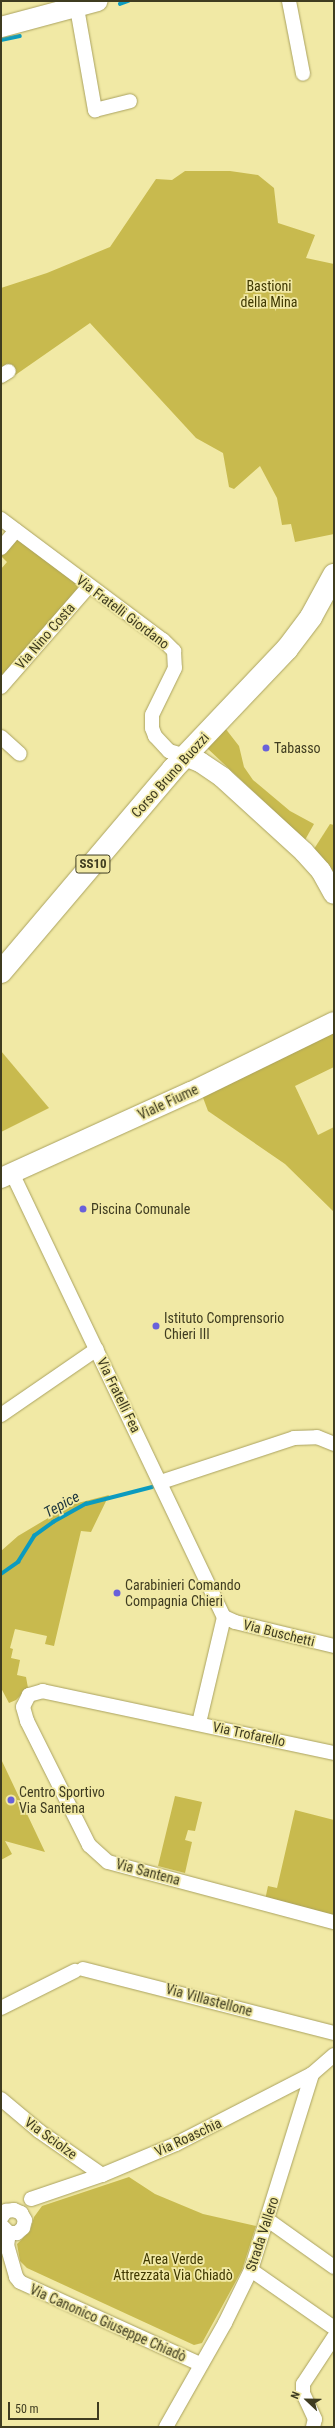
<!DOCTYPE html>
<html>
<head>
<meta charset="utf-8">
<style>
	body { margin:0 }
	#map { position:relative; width:335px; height:2428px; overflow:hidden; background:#f1e9a5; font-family:"Roboto Condensed",sans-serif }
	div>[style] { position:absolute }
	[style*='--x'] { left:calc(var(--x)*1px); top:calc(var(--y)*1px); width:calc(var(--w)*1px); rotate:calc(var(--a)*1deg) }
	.green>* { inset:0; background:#c8ba4e }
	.stream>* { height:3.5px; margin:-1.75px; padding:0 1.75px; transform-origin:1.75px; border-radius:1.75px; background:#0b9bbf }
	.roads { filter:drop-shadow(0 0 1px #aaa260) drop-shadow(0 0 1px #aaa260) }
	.street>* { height:14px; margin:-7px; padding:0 7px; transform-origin:7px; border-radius:7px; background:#fff }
	.secondary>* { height:20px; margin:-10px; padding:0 10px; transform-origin:10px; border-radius:10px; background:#fff }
	.primary>* { height:22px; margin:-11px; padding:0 11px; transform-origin:11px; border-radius:11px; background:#fff }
	.dots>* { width:11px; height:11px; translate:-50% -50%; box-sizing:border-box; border:2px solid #f1e9a5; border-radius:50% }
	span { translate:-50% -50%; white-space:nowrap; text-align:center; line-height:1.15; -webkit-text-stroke:3.5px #f1e9a5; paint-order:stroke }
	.shield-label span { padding:1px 3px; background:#f1e9a5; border:1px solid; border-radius:3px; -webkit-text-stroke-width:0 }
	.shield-label { font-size:13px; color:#3f3c20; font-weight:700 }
	.park-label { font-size:14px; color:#3f3800 }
	.street-label { font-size:14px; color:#3f3c20 }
	.poi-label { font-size:14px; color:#3f3c20 }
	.left { translate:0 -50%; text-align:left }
	.water-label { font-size:15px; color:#1c353e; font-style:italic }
	.frame { position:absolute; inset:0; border:2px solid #3f3c20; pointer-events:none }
	.north { position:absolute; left:287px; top:2380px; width:40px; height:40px; -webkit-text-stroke:3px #f1e9a5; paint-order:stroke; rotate:292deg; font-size:11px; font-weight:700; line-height:16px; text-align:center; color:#3f3c20 }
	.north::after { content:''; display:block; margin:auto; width:14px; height:18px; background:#3f3c20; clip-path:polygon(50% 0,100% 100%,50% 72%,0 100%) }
	.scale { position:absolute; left:8px; top:2402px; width:91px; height:18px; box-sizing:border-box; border:2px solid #3f3c20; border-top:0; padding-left:5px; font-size:12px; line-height:14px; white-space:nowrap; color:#3f3c20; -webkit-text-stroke:3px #f1e9a5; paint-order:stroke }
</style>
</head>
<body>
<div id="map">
	<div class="green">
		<div style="clip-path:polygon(185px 171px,230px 171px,258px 175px,274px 188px,278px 223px,315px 235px,306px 258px,334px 264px,334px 534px,295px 542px,291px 524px,282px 525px,277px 498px,260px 466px,234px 489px,229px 487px,223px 453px,196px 438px,90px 323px,1px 385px,1px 288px,47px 273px,110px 247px,156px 179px,172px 180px)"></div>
		<div style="clip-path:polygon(15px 537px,76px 583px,78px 589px,1px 680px,1px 569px,7px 562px,1px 556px,1px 552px)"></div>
		<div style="clip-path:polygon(225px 728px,239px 746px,244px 767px,253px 780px,290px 811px,314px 824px,305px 840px,207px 748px)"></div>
		<div style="clip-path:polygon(330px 824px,334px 825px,334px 875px,314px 849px)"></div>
		<div style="clip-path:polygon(334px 1033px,334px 1067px,295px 1086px,318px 1135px,334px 1127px,334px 1212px,285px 1164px,208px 1111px,202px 1095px)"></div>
		<div style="clip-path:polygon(1px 1051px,49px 1108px,1px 1132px)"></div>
		<div style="clip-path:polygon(109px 1495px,91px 1532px,81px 1531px,54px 1646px,45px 1644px,47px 1636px,15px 1629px,10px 1648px,13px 1649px,11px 1658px,20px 1660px,17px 1675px,26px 1677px,28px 1688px,16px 1700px,9px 1703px,1px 1688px,1px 1551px,18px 1536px,70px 1505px)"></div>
		<div style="clip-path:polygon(1px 1759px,45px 1852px,5px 1841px,12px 1854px,1px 1860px)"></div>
		<div style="clip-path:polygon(175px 1796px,202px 1802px,195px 1831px,188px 1830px,185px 1840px,192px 1842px,185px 1873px,158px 1866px)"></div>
		<div style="clip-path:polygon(295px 1810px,334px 1820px,334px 1916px,265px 1900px,268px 1886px,277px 1888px)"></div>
		<div style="clip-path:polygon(129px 2177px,155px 2194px,203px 2214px,256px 2226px,242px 2270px,202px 2343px,194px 2345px,27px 2268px,20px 2261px,17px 2244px,30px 2231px,34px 2217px,42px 2206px)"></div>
	</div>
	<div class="stream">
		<div style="--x:120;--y:4;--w:9;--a:-21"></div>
		<div style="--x:1;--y:40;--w:19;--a:-12"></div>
		<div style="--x:1;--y:1574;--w:21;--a:-35"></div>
		<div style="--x:18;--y:1562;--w:31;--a:-58"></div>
		<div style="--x:34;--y:1536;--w:24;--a:-36"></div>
		<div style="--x:53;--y:1522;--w:38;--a:-29"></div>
		<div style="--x:86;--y:1504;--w:68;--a:-14.4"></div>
	</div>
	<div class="roads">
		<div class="street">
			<div style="--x:289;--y:1;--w:74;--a:79.1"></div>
			<div style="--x:77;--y:8;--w:104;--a:80"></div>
			<div style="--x:95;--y:110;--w:36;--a:-14"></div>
			<div style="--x:1;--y:376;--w:9;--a:-32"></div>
			<div style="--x:1;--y:519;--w:202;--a:36.8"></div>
			<div style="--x:163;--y:640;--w:16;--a:45"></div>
			<div style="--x:174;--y:651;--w:17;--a:87"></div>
			<div style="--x:175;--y:668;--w:52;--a:116.1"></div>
			<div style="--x:152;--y:715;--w:13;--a:90"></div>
			<div style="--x:152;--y:728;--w:9;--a:69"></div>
			<div style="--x:155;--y:736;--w:21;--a:47"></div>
			<div style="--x:169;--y:751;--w:17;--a:17"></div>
			<div style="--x:1;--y:548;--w:23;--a:-50"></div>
			<div style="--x:1;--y:687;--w:134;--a:-48.9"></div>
			<div style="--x:1;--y:737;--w:25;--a:42"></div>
			<div style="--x:12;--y:1173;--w:492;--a:64.5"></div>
			<div style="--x:1;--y:1415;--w:116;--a:-34.5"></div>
			<div style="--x:161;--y:1482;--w:140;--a:-18.3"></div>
			<div style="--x:294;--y:1438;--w:23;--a:-2"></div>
			<div style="--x:317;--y:1437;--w:18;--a:22"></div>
			<div style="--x:224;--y:1617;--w:12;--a:24"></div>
			<div style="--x:235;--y:1622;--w:102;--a:13.6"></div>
			<div style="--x:199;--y:1723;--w:109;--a:-76.7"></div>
			<div style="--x:334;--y:1753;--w:298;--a:-168"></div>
			<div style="--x:43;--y:1691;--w:15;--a:164"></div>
			<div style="--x:29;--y:1695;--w:13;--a:117"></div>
			<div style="--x:23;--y:1707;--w:15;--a:74"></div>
			<div style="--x:27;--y:1721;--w:139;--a:63.4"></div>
			<div style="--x:89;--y:1845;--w:25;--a:42"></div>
			<div style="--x:108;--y:1862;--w:234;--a:14.9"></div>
			<div style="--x:83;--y:1969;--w:259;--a:14.3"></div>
			<div style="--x:1;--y:2008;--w:83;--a:-26.6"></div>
			<div style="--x:1;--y:2099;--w:50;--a:40.1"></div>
			<div style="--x:39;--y:2131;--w:77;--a:34.9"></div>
			<div style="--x:31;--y:2199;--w:75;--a:-18.7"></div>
			<div style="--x:102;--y:2175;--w:80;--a:-22.7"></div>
			<div style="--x:176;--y:2144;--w:153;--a:-27.2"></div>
			<div style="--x:312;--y:2074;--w:29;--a:-41"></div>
			<div style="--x:1;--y:2218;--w:9;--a:-54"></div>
			<div style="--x:6;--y:2211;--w:8;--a:-7"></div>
			<div style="--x:14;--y:2210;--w:8;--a:23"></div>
			<div style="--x:21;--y:2213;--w:8;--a:60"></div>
			<div style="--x:25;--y:2220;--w:8;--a:104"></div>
			<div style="--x:23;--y:2228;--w:8;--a:140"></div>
			<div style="--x:17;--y:2233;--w:8;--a:180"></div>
			<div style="--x:9;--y:2233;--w:11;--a:-135"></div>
			<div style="--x:268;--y:2220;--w:81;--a:35.5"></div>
			<div style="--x:9;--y:2233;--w:12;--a:99"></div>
			<div style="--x:7;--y:2245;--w:33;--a:74"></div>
			<div style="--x:16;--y:2277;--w:6;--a:51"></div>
			<div style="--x:20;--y:2282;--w:198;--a:24.5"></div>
			<div style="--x:251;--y:2270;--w:101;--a:34.9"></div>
			<div style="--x:166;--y:2427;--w:120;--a:-60.4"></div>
			<div style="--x:225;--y:2323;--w:59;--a:-63.9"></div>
			<div style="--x:251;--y:2270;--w:205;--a:-72.7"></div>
			<div style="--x:313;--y:2427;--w:8;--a:-76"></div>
			<div style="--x:315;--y:2419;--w:29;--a:-115"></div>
			<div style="--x:303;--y:2393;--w:9;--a:-90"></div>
			<div style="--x:303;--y:2384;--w:56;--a:-56.6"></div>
		</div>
		<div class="secondary">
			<div style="--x:1;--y:27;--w:100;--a:-15"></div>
			<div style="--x:185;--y:756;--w:16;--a:22"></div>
			<div style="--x:200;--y:762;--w:27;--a:34"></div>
			<div style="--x:222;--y:777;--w:111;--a:42.4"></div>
			<div style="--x:304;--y:852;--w:25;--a:48"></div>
			<div style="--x:321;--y:871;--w:26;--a:61"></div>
			<div style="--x:1;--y:1178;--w:209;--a:-24.4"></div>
			<div style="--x:191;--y:1092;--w:159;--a:-26.1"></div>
		</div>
		<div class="primary">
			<div style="--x:1;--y:972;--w:266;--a:-49.7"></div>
			<div style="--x:173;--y:769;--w:166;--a:-46.5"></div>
			<div style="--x:287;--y:649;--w:40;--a:-53"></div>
			<div style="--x:311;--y:617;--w:48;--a:-61.3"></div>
		</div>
	</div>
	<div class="dots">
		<div style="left:266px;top:748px;background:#6961da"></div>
		<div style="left:83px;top:1209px;background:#6961da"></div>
		<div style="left:156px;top:1326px;background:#6961da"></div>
		<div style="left:117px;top:1593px;background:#6961da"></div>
		<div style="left:11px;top:1800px;background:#6961da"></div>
	</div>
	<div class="shield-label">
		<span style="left:93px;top:864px">SS10</span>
	</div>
	<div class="park-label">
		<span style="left:269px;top:294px">Bastioni<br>della Mina</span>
		<span style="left:173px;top:2267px">Area Verde<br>Attrezzata Via Chiadò</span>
	</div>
	<div class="street-label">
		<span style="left:123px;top:612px;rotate:37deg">Via Fratelli Giordano</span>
		<span style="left:45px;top:636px;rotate:-49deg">Via Nino Costa</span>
		<span style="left:170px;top:775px;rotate:-48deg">Corso Bruno Buozzi</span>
		<span style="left:168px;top:1102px;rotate:-25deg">Viale Fiume</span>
		<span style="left:119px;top:1395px;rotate:64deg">Via Fratelli Fea</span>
		<span style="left:279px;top:1633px;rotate:14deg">Via Buschetti</span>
		<span style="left:249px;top:1734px;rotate:12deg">Via Trofarello</span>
		<span style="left:148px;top:1872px;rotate:15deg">Via Santena</span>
		<span style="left:209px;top:2000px;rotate:15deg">Via Villastellone</span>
		<span style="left:188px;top:2137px;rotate:-25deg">Via Roaschia</span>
		<span style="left:51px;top:2138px;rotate:36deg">Via Sciolze</span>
		<span style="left:262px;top:2234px;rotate:-72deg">Strada Vallero</span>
		<span style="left:108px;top:2323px;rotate:24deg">Via Canonico Giuseppe Chiadò</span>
	</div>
	<div class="poi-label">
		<span class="left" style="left:274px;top:748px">Tabasso</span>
		<span class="left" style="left:91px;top:1209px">Piscina Comunale</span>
		<span class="left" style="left:164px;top:1326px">Istituto Comprensorio<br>Chieri III</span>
		<span class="left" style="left:125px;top:1593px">Carabinieri Comando<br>Compagnia Chieri</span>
		<span class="left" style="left:19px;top:1800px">Centro Sportivo<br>Via Santena</span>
	</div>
	<div class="water-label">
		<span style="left:62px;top:1505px;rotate:-29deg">Tepice</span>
	</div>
	<div class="frame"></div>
	<div class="north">N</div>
	<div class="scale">50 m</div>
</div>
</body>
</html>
